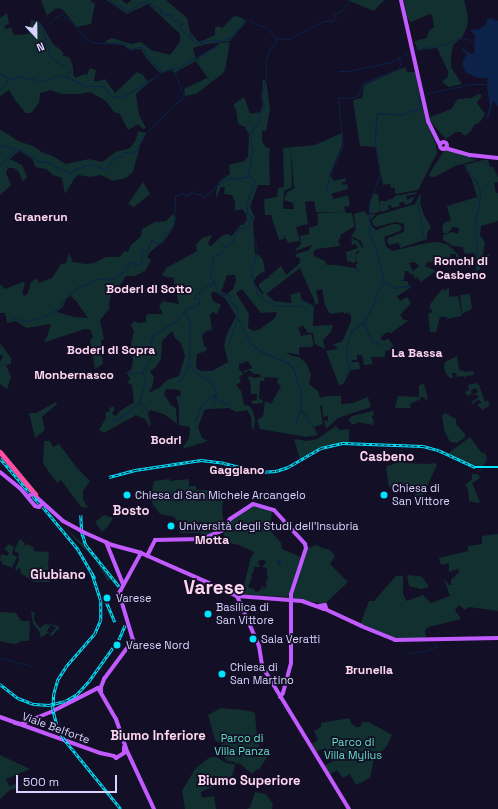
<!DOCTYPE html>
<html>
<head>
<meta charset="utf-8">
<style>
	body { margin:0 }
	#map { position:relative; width:498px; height:809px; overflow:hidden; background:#130f26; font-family:"Space Grotesk",sans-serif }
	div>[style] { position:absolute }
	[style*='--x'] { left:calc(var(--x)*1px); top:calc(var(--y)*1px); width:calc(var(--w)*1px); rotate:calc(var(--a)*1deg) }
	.green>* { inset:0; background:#12302f }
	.water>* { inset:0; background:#0c2248 }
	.stream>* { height:1px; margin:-0.5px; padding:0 0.5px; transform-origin:0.5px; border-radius:0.5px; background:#0c2248 }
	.river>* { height:2.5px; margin:-1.25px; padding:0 1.25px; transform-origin:1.25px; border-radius:1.25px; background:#0c2248 }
	.major>* { height:4px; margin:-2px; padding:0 2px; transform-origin:2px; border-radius:2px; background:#c25bff }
	.major>.ring { margin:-2px; padding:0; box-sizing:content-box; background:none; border:4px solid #c25bff; border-radius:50% }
	.highway>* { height:5px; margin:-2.5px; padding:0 2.5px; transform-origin:2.5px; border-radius:2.5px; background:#ff4fa3 }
	.rail>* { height:2.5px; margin-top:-1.25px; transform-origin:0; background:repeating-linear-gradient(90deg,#130f26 0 3px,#00e5ff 0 6px); box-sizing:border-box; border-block:1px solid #00e5ff }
	.major-bridge>* { height:4px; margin:-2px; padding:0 2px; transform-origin:2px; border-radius:2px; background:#c25bff }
	.dots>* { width:11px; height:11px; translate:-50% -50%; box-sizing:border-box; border:2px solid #130f26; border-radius:50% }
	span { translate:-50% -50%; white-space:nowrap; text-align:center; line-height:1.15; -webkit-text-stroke:3.5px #130f26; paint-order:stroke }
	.poi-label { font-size:11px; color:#d9d4ff }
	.left { translate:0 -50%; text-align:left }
	.street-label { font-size:11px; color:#d9d4ff }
	.park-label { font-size:11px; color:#5fe0c0 }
	.neighbourhood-label { font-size:12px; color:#ffd6f0; font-weight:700 }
	.quarter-label { font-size:13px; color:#ffd6f0; font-weight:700 }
	.town-label { font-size:19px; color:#ffd6f0; font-weight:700 }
	.north { position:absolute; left:16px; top:16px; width:40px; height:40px; -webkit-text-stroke:3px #130f26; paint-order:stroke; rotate:158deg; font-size:11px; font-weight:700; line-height:16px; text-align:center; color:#d9d4ff }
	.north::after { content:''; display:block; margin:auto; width:14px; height:18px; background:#d9d4ff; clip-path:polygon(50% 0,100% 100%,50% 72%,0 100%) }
	.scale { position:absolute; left:16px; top:775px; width:101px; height:18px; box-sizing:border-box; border:2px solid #d9d4ff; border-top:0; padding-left:5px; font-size:12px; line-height:14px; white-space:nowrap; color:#d9d4ff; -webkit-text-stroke:3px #130f26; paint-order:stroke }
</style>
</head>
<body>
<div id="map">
	<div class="green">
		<div style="clip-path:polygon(41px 0,90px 0,95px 4px,91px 24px,77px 27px,63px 10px,59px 8px,55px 9px,47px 16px)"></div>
		<div style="clip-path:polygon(106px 0,122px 0,126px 4px,132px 0,166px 0,187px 18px,190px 32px,199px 42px,215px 35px,215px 28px,218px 26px,222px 28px,234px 16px,240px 17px,247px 21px,230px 41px,207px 44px,193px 48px,196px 60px,220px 43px,230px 42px,225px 70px,222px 74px,196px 94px,185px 96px,184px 89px,207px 78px,209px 80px,196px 61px,174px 73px,172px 70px,160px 73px,146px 58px,141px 49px,131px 50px,123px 45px,109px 44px,105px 41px,112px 38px,131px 44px,141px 42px,151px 50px,170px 55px,180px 42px,180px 34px,148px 4px,127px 14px)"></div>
		<div style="clip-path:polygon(347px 0,384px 0,374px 11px)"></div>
		<div style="clip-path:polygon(404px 0,464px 0,468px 17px,467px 27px,462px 37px,453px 45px,451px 56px,451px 67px,462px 84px,449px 87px,443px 83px,443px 80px,448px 77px,448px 71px,437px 48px,418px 50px,414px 41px,427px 38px,429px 31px,434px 27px,432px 15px,430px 14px,411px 22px,409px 21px,407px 17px)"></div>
		<div style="clip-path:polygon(7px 13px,9px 24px,4px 26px,6px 29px,11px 27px,14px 35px,29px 34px,31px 20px,41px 23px,53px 44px,64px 53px,62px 55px,70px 58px,73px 67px,73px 74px,75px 78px,84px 74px,87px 75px,90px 68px,96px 70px,94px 80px,96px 82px,105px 79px,115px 93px,137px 72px,143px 75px,147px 81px,154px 78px,136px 94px,139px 115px,146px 128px,143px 129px,138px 124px,128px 130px,120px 114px,114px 112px,106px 101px,90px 92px,79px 94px,61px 94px,51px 90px,40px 93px,39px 103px,31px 113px,26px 113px,15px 100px,9px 90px,0 96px,0 18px)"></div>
		<div style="clip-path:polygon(405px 67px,407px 72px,415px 72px,425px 119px,436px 144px,437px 153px,418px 190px,395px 194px,395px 188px,391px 188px,390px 184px,383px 185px,376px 147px,360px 146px,353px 100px,362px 98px,364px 85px)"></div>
		<div style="clip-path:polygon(evenodd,263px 80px,266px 80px,270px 109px,266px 131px,262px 131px,262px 142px,266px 147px,270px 148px,269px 157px,270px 185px,258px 185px,250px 207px,255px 218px,253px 222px,255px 254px,259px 255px,263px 260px,265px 271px,258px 275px,253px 282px,262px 294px,264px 294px,259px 287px,259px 284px,267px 278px,269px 279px,269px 276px,281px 266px,286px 275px,300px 263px,300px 258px,296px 257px,296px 254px,309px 250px,312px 245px,295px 251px,295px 250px,301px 244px,300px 236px,309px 234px,309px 228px,318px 225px,317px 214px,319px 213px,352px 213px,354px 223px,355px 226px,340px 235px,341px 238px,338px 240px,340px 246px,316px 249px,313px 252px,314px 256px,325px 261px,327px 265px,336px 265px,355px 268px,359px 272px,356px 267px,356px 264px,359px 263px,356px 262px,356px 255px,361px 250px,356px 252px,355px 263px,347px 261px,346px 252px,358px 248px,356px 244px,352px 245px,351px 238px,358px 241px,362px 248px,363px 247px,361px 241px,351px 236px,356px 229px,354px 214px,364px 211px,367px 215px,376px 214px,370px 220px,372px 227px,376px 230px,393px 224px,398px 224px,402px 227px,400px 231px,384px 237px,386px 246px,392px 251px,427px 243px,438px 242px,449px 245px,449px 248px,451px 247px,460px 257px,456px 258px,456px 254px,450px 254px,451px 261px,428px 262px,425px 266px,436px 271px,421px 282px,417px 277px,415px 279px,412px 272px,419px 266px,415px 262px,409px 263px,412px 269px,412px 276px,408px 271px,405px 271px,404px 280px,400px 281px,407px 281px,410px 288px,397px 296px,400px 301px,407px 297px,411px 303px,400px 315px,404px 320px,409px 320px,391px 333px,387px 332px,380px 338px,384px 341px,387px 339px,389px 339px,395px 349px,385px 351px,385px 357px,371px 357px,373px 364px,364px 365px,362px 355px,357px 355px,357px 360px,351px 360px,352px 362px,359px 362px,360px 369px,351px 370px,343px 384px,339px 385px,326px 351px,338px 349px,333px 344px,342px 342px,351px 321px,351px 315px,348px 313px,344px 314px,343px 312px,330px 314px,325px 305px,322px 289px,316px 291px,319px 303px,314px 305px,315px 302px,300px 268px,266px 294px,274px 301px,292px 303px,290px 295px,300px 292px,302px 300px,314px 306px,313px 326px,333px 325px,331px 332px,323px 340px,325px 349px,315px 344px,313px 333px,306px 332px,307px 329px,311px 329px,305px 329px,304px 326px,298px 327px,301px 336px,311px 334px,314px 344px,312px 347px,299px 347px,299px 355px,286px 352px,292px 356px,299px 357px,306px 363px,311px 374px,309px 384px,318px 391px,320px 398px,326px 396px,341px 396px,341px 404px,353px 403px,368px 397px,371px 407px,338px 418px,326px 429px,324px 420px,328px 421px,328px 416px,323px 417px,322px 405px,320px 406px,323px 424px,314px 427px,318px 435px,306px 437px,260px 429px,257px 420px,263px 416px,265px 401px,271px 404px,281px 386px,277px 383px,278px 378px,265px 377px,264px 381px,260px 381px,259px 399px,263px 400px,262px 403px,253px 404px,251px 401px,257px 400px,257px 394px,251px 394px,250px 382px,248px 378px,249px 376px,254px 378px,261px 377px,259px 374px,254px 374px,249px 370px,245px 373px,244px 371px,252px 368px,248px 361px,240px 364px,239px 361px,239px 369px,244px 375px,242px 375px,239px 377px,241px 382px,236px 385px,241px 391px,244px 405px,249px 406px,252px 409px,255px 419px,254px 429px,252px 428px,251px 417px,247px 410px,236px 412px,229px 408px,207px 409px,204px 411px,198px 427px,202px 438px,208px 441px,182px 449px,189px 438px,190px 427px,179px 425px,179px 407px,176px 397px,181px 395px,180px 390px,166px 389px,164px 394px,171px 405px,176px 408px,177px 424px,164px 414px,150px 410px,148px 413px,151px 426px,149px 426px,145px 419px,136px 415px,104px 433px,99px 430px,106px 418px,105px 413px,110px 411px,109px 408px,114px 406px,114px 410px,112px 414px,116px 416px,120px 411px,134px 402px,132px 385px,127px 383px,130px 379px,127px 372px,131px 370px,133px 361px,131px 343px,134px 332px,131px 325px,134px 321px,140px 323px,146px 322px,146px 316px,148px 314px,163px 314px,159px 306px,163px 301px,179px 304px,177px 296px,179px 290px,183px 290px,183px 284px,174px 284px,174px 278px,162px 276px,166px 268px,197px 251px,196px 245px,202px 238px,212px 235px,208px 244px,211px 246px,223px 235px,228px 234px,232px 236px,240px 225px,243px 225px,247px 220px,246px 214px,242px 209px,235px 211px,235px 202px,232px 195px,224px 194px,225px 187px,221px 187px,216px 198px,216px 192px,219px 182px,230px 174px,229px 165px,244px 161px,248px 157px,249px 134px,245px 127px,238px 124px,236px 109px,233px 105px,244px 97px,250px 114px,260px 112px,263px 104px,261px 98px,263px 80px,227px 275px,235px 275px,236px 281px,233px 289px,227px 294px,221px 292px,227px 275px,263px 80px,242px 289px,261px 313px,277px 312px,275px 318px,260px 329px,254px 331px,248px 328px,249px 314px,236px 293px,242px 289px,263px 80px,213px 291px,225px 298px,236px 316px,227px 334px,224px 345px,228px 362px,212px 371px,201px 371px,196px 368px,197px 354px,206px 351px,207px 348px,204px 346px,202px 335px,206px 331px,212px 330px,210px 315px,213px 312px,217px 314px,221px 305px,213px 301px,211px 294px,213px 291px,263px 80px,172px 331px,175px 338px,181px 343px,185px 356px,179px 376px,167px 380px,159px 388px,148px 393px,152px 387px,154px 377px,150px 371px,155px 368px,161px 359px,162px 341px,172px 331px)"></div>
		<div style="clip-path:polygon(479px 94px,482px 95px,477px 103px,485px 114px,480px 122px,474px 125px,471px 131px,465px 136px,461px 132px,456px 132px,446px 139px,442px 135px,428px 118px,451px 109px,458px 99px,471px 98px)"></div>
		<div style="clip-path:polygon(0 129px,18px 141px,33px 146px,43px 153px,51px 155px,66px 164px,89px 159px,102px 162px,116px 152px,130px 148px,136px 140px,138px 131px,146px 133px,140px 146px,133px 172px,126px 178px,113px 181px,101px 175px,91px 177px,78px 175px,74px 179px,65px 194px,62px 178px,53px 175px,46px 169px,35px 167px,34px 163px,32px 159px,19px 151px,10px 159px,22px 165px,27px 177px,24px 181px,22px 180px,19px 172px,14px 168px,8px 168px,6px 173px,11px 185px,0 195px)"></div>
		<div style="clip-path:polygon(evenodd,342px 133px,342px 146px,329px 176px,331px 176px,334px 181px,346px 178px,346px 181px,342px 182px,343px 185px,347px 184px,348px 189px,331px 194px,334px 199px,348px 195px,350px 206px,344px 207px,346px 213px,316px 212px,314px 201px,305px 202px,308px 224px,296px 227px,300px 241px,288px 243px,284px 235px,284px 239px,279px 240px,271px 215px,265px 215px,264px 203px,265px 199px,277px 197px,278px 188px,284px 187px,283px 148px,315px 145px,342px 133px,291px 149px,294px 187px,296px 187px,287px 192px,284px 200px,293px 203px,294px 209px,283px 209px,284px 191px,292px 187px,291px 149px)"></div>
		<div style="clip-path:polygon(444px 151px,450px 151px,477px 160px,455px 166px,434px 177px,430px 177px,429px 174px)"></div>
		<div style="clip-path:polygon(483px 160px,488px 160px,490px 167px,493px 167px,498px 177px,498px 182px,494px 183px,496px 193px,498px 193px,498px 221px,481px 226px,480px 237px,482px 237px,485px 243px,483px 254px,484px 256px,490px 254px,490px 256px,484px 259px,479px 270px,476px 271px,476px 256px,474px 253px,465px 254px,463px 247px,453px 246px,443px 240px,443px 235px,452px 232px,458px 234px,459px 228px,453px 227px,448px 233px,443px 233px,442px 227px,445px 222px,451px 221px,447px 206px,477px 197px,472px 180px,464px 165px)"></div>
		<div style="clip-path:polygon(143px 182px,150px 194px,134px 207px,128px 204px)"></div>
		<div style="clip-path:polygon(417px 192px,416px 194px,406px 196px,407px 200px,415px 196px,411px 203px,405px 205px,404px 202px,402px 202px,399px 203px,400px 206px,392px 208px,390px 205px,388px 206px,389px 210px,380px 212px,380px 201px,386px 201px,394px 198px,394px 196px)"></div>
		<div style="clip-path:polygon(373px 194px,378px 194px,380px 208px,379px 212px,369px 214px,369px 204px)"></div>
		<div style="clip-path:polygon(420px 194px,421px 194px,420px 203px,424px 215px,431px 227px,427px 233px,427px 239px,400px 248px,399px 243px,389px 245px,387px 241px,388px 238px,404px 232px,404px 224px,396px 222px,376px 227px,373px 225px,372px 220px,378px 215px,415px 204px)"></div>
		<div style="clip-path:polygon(evenodd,173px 214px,176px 218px,172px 230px,164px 241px,150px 252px,147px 257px,151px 260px,145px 271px,135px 276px,126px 276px,114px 294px,111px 294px,109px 305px,110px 308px,100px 320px,104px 339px,101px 340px,103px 364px,95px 369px,90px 340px,93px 338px,91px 330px,85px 329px,45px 342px,44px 341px,47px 337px,51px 324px,26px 328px,16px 321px,7px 323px,5px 313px,0 313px,0 284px,5px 289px,23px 282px,25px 283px,22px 293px,25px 296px,28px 293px,31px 282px,37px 278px,39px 283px,52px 278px,61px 264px,66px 263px,69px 253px,73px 262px,86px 264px,94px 263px,106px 257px,119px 257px,125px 251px,128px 252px,131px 245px,141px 236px,142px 229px,155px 222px,166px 221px,173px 214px,71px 296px,76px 301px,88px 318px,74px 317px,57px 312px,63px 307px,66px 299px,71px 296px)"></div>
		<div style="clip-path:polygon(449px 287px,449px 297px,458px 296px,462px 316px,447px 319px,447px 317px,440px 317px,436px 332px,430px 332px,428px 314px,432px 312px,432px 309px,429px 309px,431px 303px,443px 288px,445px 291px)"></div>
		<div style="clip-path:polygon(470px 294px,472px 309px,462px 314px,460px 295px)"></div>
		<div style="clip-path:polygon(0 343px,11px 358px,11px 364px,6px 365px,11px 377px,7px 389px,0 384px,0 362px,3px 356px,0 354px)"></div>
		<div style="clip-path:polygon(457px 356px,459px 370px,467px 372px,473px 371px,474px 375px,466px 376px,465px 379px,464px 376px,457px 377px,456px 373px,452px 373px,453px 378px,450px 378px,446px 374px,444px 367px,445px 362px)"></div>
		<div style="clip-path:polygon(476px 383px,479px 385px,485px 402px,487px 400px,490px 405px,483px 410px,477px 405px,481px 403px,479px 399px,472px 404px,471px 402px,479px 397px,476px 394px,467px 397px,478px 392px,476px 388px,471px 390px,472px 393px,467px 396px,465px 392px,469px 390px,468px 385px)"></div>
		<div style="clip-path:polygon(424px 384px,428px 399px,425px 400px,424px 397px,420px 398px,420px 401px,418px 400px,410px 404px,411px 408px,395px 408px,398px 396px,419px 397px,419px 385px)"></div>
		<div style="clip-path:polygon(56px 402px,57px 404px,42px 417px,45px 430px,35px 438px,29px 413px,36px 413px)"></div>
		<div style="clip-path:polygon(373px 411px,374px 415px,372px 416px,372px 419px,374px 419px,373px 425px,357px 422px,356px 424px,351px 424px,351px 422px,348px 421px,352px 416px)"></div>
		<div style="clip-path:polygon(445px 413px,456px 419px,456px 424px,465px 434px,465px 437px,457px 443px,450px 442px,444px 430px,442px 416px)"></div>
		<div style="clip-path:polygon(336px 426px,339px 430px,349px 429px,349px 443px,324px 446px,300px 460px,294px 439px,307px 441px,317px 439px)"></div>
		<div style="clip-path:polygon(470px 437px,481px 452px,486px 454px,487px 460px,483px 467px,467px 464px,447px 454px)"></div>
		<div style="clip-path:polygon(44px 441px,50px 441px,53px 447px,59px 444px,77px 468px,90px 481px,83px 491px,83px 499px,88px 508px,81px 507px,61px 480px,57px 483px,51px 475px,43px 463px)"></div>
		<div style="clip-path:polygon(403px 461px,404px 463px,428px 464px,434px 463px,437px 465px,420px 501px,416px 500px,416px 498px,414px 497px,415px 494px,418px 494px,419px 491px,403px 485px,402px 487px,389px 487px,386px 469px,387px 466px)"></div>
		<div style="clip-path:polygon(472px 474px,478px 474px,480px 478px,472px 483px,480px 502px,477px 503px,469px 501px,468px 489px,465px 485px,472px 479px)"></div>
		<div style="clip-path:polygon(170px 479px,170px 481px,189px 479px,189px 486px,196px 486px,196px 490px,207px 490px,210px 494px,213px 491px,216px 494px,223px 496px,222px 512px,224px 523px,220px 530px,202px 537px,201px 533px,180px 533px,181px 526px,174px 517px,160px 514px,152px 503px,151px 495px,154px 481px)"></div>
		<div style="clip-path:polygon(evenodd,252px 506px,272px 510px,270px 530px,281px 543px,282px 549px,301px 557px,289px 597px,242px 594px,251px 556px,252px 556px,254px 552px,239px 545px,225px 542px,223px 531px,226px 524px,252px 506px,260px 560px,264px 560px,266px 563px,262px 567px,267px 568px,267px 575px,269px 578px,267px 577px,268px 579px,266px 580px,267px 588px,265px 586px,264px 590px,263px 590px,264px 587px,262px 586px,261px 589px,257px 592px,255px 592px,255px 590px,248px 587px,252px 577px,251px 574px,249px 575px,253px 573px,254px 567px,260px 567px,258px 562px,260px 560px)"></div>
		<div style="clip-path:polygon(104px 515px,113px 518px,109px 525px,102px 532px,95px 522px)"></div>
		<div style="clip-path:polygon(61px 524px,83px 544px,80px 536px,81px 533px,87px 549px,113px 579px,108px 581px,95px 560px)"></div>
		<div style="clip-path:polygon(498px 534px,498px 611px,469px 607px,465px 610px,459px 605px,455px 610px,461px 619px,429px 627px,425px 630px,426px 638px,395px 639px,360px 625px,369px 601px,374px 601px,396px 576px,403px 576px,403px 594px,407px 601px,423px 595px,431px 603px,450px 596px,444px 579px,449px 585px,451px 585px,451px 580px,459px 572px,458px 569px,449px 572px,449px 563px,441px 565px,439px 558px,468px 551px,468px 546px,482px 544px,482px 536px)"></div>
		<div style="clip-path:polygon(20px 539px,25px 543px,24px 545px,26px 546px,27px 544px,33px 547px,34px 551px,49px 552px,48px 569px,50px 582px,35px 582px,20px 573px,21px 569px,18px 568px,17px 571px,15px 569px,19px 560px,18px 556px,19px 554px,15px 551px,15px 548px)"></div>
		<div style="clip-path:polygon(9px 544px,14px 547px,12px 554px,17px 557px,12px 568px,2px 564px,2px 561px,0 561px,1px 554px,7px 556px,9px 553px,4px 549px)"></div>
		<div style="clip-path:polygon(317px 545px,322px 548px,330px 550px,335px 556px,330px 564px,348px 582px,325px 604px,292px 598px,307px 548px)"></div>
		<div style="clip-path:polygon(407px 575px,419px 576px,423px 578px,429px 587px,421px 589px,409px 586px)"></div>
		<div style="clip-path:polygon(31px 611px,36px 613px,34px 614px,34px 620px,40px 628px,45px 624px,51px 625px,47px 631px,50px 634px,56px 628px,48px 623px,60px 627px,52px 636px,48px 633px,41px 638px,39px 631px,33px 624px)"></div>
		<div style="clip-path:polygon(0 612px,16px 613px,21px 621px,30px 621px,29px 641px,20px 641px,19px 643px,13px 644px,0 641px)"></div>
		<div style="clip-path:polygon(221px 708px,243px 710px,253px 712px,255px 714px,257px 738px,260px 748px,267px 757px,259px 770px,257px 769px,252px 774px,239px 763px,237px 764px,234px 762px,227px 761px,224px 757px,226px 748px,215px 740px,208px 715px)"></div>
		<div style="clip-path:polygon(350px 718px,351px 723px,356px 727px,360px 727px,362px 722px,369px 722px,392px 735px,387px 746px,374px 759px,370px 778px,356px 785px,350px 774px,343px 778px,337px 770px,329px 775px,324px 766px,333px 761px,325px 748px,316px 752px,311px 744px,318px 740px,314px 731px,321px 727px,321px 723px)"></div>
		<div style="clip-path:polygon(0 755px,30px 769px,6px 779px,9px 786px,15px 784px,20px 787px,10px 790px,0 799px)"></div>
		<div style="clip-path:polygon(210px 757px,217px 757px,226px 763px,235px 764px,233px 774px,226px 781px,226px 783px,219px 784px,201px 792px,202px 798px,214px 796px,216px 809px,185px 809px,182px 791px,195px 769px)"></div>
		<div style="clip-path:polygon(255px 792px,266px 794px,273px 804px,272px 809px,247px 809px,250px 807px)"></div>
	</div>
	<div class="water">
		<div style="clip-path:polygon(491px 18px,498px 21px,498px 106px,493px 101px,489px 116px,486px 119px,490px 106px,487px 86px,489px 78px,479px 78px,466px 73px,462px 63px,467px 54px,462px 50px,463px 48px,471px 54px,474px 53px,475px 36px,470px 30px,480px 29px,487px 23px,486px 20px)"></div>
	</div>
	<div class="stream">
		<div style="--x:109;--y:0;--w:6;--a:39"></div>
		<div style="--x:114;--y:4;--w:7;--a:16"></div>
		<div style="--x:121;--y:6;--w:8;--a:45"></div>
		<div style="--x:127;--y:12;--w:14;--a:-34"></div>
		<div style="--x:139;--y:4;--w:8;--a:-23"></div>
		<div style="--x:146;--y:1;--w:4;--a:45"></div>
		<div style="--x:149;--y:4;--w:3;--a:-45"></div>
		<div style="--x:151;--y:2;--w:4;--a:76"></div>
		<div style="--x:152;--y:6;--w:8;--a:14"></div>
		<div style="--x:160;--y:8;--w:4;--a:90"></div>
		<div style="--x:160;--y:12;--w:6;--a:31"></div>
		<div style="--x:165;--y:15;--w:6;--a:-9"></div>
		<div style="--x:171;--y:14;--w:5;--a:90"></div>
		<div style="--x:171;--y:19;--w:2;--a:0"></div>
		<div style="--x:173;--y:19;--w:2;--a:90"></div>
		<div style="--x:173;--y:21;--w:5;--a:-22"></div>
		<div style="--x:178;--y:19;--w:6;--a:45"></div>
		<div style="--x:182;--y:23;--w:4;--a:146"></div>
		<div style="--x:179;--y:25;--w:4;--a:63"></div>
		<div style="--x:181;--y:29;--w:7;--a:45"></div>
		<div style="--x:186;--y:34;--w:6;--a:0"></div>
		<div style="--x:192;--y:34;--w:4;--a:135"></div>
		<div style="--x:189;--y:37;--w:8;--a:40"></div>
		<div style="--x:195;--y:42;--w:6;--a:9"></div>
		<div style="--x:201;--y:43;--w:6;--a:-31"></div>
		<div style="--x:206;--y:40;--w:14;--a:0"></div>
		<div style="--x:250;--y:21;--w:9;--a:27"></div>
		<div style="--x:258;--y:25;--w:7;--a:8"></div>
		<div style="--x:265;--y:26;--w:16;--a:47"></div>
		<div style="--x:32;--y:22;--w:9;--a:13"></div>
		<div style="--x:41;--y:24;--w:35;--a:74"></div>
		<div style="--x:51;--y:58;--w:21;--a:31"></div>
		<div style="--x:69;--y:69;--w:3;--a:90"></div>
		<div style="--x:69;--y:72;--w:4;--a:124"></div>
		<div style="--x:49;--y:24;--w:9;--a:-49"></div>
		<div style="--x:55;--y:17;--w:8;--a:-23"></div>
		<div style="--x:62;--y:14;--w:13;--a:39"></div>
		<div style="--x:72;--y:22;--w:23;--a:50"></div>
		<div style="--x:87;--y:40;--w:10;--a:17"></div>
		<div style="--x:97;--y:43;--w:27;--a:0"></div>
		<div style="--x:124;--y:43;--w:6;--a:59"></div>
		<div style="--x:127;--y:48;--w:5;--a:11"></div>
		<div style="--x:132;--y:49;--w:6;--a:-18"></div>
		<div style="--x:138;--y:47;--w:4;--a:0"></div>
		<div style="--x:142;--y:47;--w:14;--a:60"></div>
		<div style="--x:149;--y:59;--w:18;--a:45"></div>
		<div style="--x:222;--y:40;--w:8;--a:-14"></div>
		<div style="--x:230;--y:38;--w:25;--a:-50"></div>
		<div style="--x:414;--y:50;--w:32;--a:-11"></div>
		<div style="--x:445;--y:44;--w:15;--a:-23"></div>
		<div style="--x:459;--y:38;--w:12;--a:9"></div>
		<div style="--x:471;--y:40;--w:9;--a:54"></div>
		<div style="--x:338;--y:71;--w:11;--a:0"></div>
		<div style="--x:349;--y:71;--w:43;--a:-12.1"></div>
		<div style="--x:391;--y:62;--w:23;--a:-29"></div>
		<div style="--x:0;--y:73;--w:11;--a:34"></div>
		<div style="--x:9;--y:79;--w:14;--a:-12"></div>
		<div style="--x:23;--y:76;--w:4;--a:56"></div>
		<div style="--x:25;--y:79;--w:7;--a:-8"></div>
		<div style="--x:32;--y:78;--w:7;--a:34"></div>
		<div style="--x:38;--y:82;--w:23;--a:-18"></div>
		<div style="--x:60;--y:75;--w:2;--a:63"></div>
		<div style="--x:61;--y:77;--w:5;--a:-11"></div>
		<div style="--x:66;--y:76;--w:22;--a:27"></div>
		<div style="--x:86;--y:86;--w:18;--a:0"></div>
		<div style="--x:104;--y:86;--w:9;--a:63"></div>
		<div style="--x:108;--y:94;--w:7;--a:27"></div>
		<div style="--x:114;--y:97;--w:3;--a:-18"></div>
		<div style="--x:117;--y:96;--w:4;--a:27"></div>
		<div style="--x:121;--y:98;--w:49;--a:-31.8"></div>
		<div style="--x:163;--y:72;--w:7;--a:-27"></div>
		<div style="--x:169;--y:69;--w:12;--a:-9"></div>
		<div style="--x:0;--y:89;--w:13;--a:-48"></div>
		<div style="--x:424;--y:94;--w:49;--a:-11.8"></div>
		<div style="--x:472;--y:84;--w:13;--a:0"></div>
		<div style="--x:485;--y:84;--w:8;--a:-60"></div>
		<div style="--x:176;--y:103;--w:10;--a:-37"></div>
		<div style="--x:184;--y:97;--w:26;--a:-111"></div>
		<div style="--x:175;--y:73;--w:13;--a:-45"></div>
		<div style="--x:184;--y:64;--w:35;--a:-29"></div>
		<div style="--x:215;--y:47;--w:8;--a:-50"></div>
		<div style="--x:148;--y:131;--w:37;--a:-45"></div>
		<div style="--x:0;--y:145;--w:21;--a:14"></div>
		<div style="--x:20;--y:150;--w:19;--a:32"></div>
		<div style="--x:37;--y:161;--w:3;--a:18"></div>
		<div style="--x:40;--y:162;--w:5;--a:-11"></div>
		<div style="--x:45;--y:161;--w:28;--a:26"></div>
		<div style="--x:70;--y:173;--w:6;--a:-39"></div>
		<div style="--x:75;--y:169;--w:14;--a:-17"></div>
		<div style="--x:88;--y:165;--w:7;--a:0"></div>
		<div style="--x:95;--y:165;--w:7;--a:27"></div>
		<div style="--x:101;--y:168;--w:5;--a:0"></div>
		<div style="--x:106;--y:168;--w:16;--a:-50"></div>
		<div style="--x:116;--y:156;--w:6;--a:9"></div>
		<div style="--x:122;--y:157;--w:5;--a:-90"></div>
		<div style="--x:122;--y:152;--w:9;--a:6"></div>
		<div style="--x:131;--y:153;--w:6;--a:-31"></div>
		<div style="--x:136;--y:150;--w:20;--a:-60"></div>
		<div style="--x:0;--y:165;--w:21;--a:-45"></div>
		<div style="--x:464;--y:165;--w:20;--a:53"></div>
		<div style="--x:476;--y:181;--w:10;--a:66"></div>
		<div style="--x:480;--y:190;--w:16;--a:94"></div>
		<div style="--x:479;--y:206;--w:14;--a:107"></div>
		<div style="--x:475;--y:219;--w:36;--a:87"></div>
		<div style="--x:326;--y:190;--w:20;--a:-75"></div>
		<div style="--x:331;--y:171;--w:28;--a:-64"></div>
		<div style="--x:343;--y:146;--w:48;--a:-95.9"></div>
		<div style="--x:338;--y:98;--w:17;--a:-3"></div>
		<div style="--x:355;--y:97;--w:5;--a:-37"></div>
		<div style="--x:359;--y:94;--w:12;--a:-70"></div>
		<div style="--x:363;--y:83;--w:38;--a:-22"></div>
		<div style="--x:398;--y:69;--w:4;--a:-63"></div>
		<div style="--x:400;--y:65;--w:8;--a:-97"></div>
		<div style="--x:417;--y:201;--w:36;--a:80"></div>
		<div style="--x:255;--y:239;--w:12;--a:81"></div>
		<div style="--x:257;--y:251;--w:21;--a:107"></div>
		<div style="--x:251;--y:271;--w:23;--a:75"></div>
		<div style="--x:257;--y:293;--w:7;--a:45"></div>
		<div style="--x:262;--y:298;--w:13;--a:32"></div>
		<div style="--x:273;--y:305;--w:28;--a:2"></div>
		<div style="--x:214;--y:281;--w:11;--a:75"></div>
		<div style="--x:217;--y:292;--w:7;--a:27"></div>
		<div style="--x:223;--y:295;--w:6;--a:-9"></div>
		<div style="--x:229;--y:294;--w:2;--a:63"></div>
		<div style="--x:230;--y:296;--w:4;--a:124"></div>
		<div style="--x:228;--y:299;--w:2;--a:0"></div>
		<div style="--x:230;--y:299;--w:3;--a:72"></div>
		<div style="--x:231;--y:302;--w:4;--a:34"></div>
		<div style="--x:234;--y:304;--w:6;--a:59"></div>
		<div style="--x:237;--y:309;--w:8;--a:90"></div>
		<div style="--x:237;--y:317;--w:29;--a:63"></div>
		<div style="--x:250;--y:343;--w:13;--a:39"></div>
		<div style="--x:260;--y:351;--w:30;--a:23"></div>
		<div style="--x:288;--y:363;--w:7;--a:45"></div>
		<div style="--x:293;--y:368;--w:26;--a:72"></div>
		<div style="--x:301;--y:393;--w:17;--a:93"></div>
		<div style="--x:300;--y:410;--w:16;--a:108"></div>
		<div style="--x:384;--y:282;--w:12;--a:31"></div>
		<div style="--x:394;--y:288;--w:18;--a:-9"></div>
		<div style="--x:67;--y:297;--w:16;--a:-43"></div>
		<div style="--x:79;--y:286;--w:6;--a:-9"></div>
		<div style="--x:85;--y:285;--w:13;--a:-29"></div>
		<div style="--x:96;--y:279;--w:10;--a:-6"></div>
		<div style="--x:106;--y:278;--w:9;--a:6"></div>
		<div style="--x:115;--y:279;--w:6;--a:-59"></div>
		<div style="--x:118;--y:274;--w:6;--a:-18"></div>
		<div style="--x:124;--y:272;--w:12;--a:-59"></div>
		<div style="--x:130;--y:262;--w:7;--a:16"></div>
		<div style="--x:137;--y:264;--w:4;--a:-14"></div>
		<div style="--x:141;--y:263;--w:12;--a:-85"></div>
		<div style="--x:142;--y:251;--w:6;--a:-18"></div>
		<div style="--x:148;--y:249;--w:9;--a:-72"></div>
		<div style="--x:151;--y:240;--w:7;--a:34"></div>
		<div style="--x:157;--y:244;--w:6;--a:-18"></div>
		<div style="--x:163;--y:242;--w:10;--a:-84"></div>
		<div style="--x:164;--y:232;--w:4;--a:0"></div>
		<div style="--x:168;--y:232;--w:10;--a:-53"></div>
		<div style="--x:174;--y:224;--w:28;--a:-88"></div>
		<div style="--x:175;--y:196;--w:8;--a:-23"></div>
		<div style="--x:182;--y:193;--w:5;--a:37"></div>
		<div style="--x:186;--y:196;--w:9;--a:-36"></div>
		<div style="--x:193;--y:191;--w:4;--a:56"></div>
		<div style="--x:195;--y:194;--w:6;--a:0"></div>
		<div style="--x:201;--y:194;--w:4;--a:56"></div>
		<div style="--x:203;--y:197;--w:12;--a:-35"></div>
		<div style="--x:213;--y:190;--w:3;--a:-72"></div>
		<div style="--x:214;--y:187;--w:7;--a:-34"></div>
		<div style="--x:220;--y:183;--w:13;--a:-29"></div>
		<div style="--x:231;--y:177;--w:5;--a:22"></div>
		<div style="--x:236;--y:179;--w:14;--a:-12"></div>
		<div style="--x:11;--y:318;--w:16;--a:11"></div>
		<div style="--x:27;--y:321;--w:16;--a:-14"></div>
		<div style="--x:43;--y:317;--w:15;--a:-28"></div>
		<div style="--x:56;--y:310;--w:14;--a:-51"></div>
		<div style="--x:363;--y:322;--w:21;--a:65"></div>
		<div style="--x:372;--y:341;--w:22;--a:16"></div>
		<div style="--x:228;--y:344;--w:27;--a:-70"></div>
		<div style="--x:188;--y:364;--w:16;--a:47"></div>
		<div style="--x:199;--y:376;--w:11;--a:22"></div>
		<div style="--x:209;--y:380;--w:9;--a:54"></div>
		<div style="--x:214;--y:387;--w:5;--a:68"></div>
		<div style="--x:216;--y:392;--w:14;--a:102"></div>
		<div style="--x:125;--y:373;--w:17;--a:-3"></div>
		<div style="--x:346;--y:377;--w:9;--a:-69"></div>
		<div style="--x:349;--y:369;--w:17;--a:-100"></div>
		<div style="--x:346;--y:352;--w:12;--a:-81"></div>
		<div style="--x:348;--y:340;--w:9;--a:-69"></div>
		<div style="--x:351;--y:332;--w:16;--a:-40"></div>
		<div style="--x:363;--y:322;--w:14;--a:-56"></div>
		<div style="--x:371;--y:310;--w:23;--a:-70"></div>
		<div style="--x:379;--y:288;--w:8;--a:-50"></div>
		<div style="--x:384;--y:282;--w:36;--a:-104"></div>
		<div style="--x:375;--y:247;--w:16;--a:-112"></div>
		<div style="--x:369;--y:232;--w:29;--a:-90"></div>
		<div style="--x:369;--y:203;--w:30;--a:-69"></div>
		<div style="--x:380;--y:175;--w:31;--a:-99"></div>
		<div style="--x:375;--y:144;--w:29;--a:-88"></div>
		<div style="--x:376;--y:115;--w:4;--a:-34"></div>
		<div style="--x:379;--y:113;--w:21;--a:5"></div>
		<div style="--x:400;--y:115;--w:20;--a:-20"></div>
		<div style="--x:419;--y:108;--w:2;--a:-63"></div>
		<div style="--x:420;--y:106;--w:9;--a:-103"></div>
		<div style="--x:418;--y:97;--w:4;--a:-34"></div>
		<div style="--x:178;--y:382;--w:14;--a:-54"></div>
		<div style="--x:186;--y:371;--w:18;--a:-77"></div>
		<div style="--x:190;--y:353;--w:16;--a:-94"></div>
		<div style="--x:189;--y:337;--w:13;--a:-86"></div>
		<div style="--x:190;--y:324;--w:12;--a:-114"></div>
		<div style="--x:138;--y:402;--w:7;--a:34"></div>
		<div style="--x:144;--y:406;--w:6;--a:59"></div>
		<div style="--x:147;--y:411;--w:14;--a:78"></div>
		<div style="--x:300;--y:410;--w:5;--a:37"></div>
		<div style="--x:304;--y:413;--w:17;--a:57"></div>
		<div style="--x:114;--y:421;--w:17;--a:-33"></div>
		<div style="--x:128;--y:412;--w:16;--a:-45"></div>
		<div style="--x:139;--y:401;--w:22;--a:-72"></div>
		<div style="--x:146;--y:380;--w:9;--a:-117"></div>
		<div style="--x:142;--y:372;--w:16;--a:-60"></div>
		<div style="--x:150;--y:358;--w:17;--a:-87"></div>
		<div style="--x:151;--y:341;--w:6;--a:-72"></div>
		<div style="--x:153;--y:335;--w:28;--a:-32"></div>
		<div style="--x:177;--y:320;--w:16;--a:-50"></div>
		<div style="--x:187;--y:308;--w:8;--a:-7"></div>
		<div style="--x:195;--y:307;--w:8;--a:-50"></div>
		<div style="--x:200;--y:301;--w:4;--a:-124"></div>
		<div style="--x:198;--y:298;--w:4;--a:180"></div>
		<div style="--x:194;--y:298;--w:2;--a:-90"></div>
		<div style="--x:194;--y:296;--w:13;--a:-42"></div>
		<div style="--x:204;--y:287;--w:10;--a:-24"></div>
		<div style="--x:213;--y:283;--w:3;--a:-90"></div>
		<div style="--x:213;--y:280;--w:6;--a:-121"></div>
		<div style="--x:210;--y:275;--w:20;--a:-79"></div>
		<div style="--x:214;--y:255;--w:8;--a:-14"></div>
		<div style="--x:222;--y:253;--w:8;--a:-67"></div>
		<div style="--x:225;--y:246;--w:7;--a:-27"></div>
		<div style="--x:231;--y:243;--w:18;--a:-63"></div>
		<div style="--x:239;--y:227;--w:6;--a:18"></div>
		<div style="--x:245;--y:229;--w:6;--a:-39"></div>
		<div style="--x:250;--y:225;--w:3;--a:-108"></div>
		<div style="--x:249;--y:222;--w:6;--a:-59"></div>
		<div style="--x:252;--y:217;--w:6;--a:-149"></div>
		<div style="--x:247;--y:214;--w:10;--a:-96"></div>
		<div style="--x:246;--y:204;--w:24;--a:-68"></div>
		<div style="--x:255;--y:182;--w:12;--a:-125"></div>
		<div style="--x:248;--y:172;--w:13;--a:-77"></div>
		<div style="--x:251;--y:159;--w:3;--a:-135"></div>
		<div style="--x:249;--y:157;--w:9;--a:-54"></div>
		<div style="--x:254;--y:150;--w:4;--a:-146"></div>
		<div style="--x:251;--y:148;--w:15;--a:-94"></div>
		<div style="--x:250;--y:133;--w:15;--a:-53"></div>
		<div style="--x:259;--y:121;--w:7;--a:-90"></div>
		<div style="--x:259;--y:114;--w:9;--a:-58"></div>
		<div style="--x:264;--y:106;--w:9;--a:-108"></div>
		<div style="--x:261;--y:97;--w:21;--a:-76"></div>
		<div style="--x:266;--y:77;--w:10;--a:-90"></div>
		<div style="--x:266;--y:67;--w:4;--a:-104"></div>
		<div style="--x:265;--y:63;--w:16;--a:-72"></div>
		<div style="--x:270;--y:48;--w:7;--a:-45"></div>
		<div style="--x:275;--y:43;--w:5;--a:-68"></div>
		<div style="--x:277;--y:38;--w:12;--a:5"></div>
		<div style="--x:289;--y:39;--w:38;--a:-28"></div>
		<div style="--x:323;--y:21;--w:10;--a:0"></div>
		<div style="--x:333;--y:21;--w:4;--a:-45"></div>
		<div style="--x:336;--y:18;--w:4;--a:-124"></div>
		<div style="--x:334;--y:15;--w:12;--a:-35"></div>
		<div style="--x:344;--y:8;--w:10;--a:-53"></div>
		<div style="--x:195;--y:421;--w:18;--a:-68"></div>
		<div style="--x:202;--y:404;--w:12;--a:-42"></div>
		<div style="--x:211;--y:396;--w:4;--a:-14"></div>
		<div style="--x:215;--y:395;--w:6;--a:51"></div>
		<div style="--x:219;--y:400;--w:11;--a:27"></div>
		<div style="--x:480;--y:472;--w:17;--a:-69"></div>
		<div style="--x:407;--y:651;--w:5;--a:22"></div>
		<div style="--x:412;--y:653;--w:13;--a:-9"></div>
		<div style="--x:425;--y:651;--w:13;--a:-23"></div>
		<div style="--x:0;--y:658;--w:33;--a:14"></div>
	</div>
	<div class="river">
		<div style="--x:278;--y:564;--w:4;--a:-76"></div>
	</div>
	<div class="major">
		<div style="--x:401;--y:0;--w:124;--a:77.4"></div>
		<div style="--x:428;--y:121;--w:25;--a:64"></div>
		<div class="ring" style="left:439.5px;top:141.5px;width:3px;height:3px"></div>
		<div style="--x:445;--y:148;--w:26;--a:16"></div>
		<div style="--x:470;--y:155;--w:28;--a:6"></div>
		<div style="--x:0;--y:472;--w:26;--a:39"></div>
		<div style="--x:20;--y:488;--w:23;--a:50"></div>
		<div style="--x:35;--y:506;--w:4;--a:14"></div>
		<div style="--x:33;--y:494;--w:40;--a:42"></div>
		<div style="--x:63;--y:521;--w:19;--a:28"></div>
		<div style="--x:83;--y:532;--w:32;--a:24"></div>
		<div style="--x:112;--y:545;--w:30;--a:15"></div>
		<div style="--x:141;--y:553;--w:74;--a:23.8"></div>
		<div style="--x:209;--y:583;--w:2;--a:63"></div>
		<div style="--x:106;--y:542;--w:45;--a:68"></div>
		<div style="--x:147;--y:556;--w:18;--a:-63"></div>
		<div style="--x:155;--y:540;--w:47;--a:-1.2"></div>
		<div style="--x:202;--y:539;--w:21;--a:-23"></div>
		<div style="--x:221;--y:531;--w:15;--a:-53"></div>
		<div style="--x:230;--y:519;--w:27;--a:-33"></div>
		<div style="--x:253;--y:504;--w:22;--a:16"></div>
		<div style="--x:274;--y:510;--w:46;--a:47.6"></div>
		<div style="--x:305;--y:544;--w:4;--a:76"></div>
		<div style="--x:210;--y:585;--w:4;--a:0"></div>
		<div style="--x:214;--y:585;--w:25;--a:26"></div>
		<div style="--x:237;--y:596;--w:65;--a:4.4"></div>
		<div style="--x:302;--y:601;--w:23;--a:20"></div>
		<div style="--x:324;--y:609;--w:2;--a:-27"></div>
		<div style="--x:326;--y:608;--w:3;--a:-108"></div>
		<div style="--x:325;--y:605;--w:6;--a:171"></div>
		<div style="--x:118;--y:595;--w:48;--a:-61.3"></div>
		<div style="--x:237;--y:596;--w:55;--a:66.3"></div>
		<div style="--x:259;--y:646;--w:20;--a:81"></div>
		<div style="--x:262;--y:666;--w:167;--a:58.7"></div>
		<div style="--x:325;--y:609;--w:40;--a:25"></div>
		<div style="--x:361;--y:626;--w:37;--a:22"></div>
		<div style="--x:395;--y:640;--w:103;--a:-1.1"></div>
		<div style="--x:101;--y:692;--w:5;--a:-90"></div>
		<div style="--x:101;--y:687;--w:9;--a:-69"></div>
		<div style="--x:104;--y:679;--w:49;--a:-53.4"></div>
		<div style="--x:133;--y:640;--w:49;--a:-106.6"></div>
		<div style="--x:280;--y:697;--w:5;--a:-53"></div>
		<div style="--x:283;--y:693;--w:31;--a:-75"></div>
		<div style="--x:291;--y:663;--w:69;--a:-90"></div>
		<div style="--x:291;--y:594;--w:48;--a:-71.9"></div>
		<div style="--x:0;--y:717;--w:106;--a:19.8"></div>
		<div style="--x:100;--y:753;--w:14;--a:12"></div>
		<div style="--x:114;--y:756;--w:3;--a:45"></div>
		<div style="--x:116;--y:758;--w:9;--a:-32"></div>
		<div style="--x:124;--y:753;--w:6;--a:-90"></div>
		<div style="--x:15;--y:723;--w:6;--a:9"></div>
		<div style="--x:21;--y:724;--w:32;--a:-22"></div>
		<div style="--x:51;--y:712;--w:53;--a:-27.1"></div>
		<div style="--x:98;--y:688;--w:36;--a:60"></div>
		<div style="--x:116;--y:719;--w:36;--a:71"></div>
		<div style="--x:128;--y:753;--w:62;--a:65.1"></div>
	</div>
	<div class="highway">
		<div style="--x:0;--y:452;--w:55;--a:50.2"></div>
	</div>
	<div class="rail">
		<div style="--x:0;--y:458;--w:45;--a:49.5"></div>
		<div style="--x:109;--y:477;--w:27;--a:-15"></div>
		<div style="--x:135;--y:470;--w:67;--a:-8.6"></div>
		<div style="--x:201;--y:460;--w:23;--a:7"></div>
		<div style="--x:224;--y:463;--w:37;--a:14"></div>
		<div style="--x:260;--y:472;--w:16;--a:-4"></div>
		<div style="--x:276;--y:471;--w:13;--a:-18"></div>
		<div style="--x:288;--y:467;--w:38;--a:-30"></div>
		<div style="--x:321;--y:448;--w:22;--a:-13"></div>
		<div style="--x:342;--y:443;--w:81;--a:2.1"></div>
		<div style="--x:423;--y:446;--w:16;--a:15"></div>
		<div style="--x:438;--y:450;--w:41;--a:24.7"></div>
		<div style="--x:475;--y:467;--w:23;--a:0"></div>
		<div style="--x:33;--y:496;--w:9;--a:49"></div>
		<div style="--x:43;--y:507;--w:55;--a:50.2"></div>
		<div style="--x:78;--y:549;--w:34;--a:60"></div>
		<div style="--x:81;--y:515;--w:17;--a:87"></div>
		<div style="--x:82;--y:532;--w:14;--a:73"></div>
		<div style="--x:86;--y:545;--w:53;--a:51.2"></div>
		<div style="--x:92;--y:573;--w:28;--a:72"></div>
		<div style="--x:101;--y:600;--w:20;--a:90"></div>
		<div style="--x:101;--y:620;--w:15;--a:113"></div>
		<div style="--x:95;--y:634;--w:43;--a:131.2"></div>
		<div style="--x:67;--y:666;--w:17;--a:123"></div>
		<div style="--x:58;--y:680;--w:15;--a:106"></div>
		<div style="--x:54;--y:694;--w:15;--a:94"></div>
		<div style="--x:53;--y:709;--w:16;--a:76"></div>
		<div style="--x:57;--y:725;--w:16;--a:63"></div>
		<div style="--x:64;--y:739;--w:90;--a:50.8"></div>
		<div style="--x:104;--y:596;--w:28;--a:67"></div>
		<div style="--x:0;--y:684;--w:23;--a:38"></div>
		<div style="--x:18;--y:698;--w:17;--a:21"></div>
		<div style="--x:34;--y:704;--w:15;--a:4"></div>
		<div style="--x:49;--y:705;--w:16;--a:-14"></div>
		<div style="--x:65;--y:701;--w:13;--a:-29"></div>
		<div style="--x:76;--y:695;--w:19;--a:-47"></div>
		<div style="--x:89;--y:681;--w:52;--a:-54.5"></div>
		<div style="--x:119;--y:639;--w:15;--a:-67"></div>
	</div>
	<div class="major-bridge">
		<div style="--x:30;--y:495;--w:3;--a:-18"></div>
		<div style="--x:39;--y:507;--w:4;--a:-45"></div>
		<div style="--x:80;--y:530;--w:4;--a:34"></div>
	</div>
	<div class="dots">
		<div style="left:127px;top:495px;background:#00e5ff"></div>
		<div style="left:384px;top:495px;background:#00e5ff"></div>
		<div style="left:171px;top:526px;background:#00e5ff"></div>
		<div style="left:107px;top:598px;background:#00e5ff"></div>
		<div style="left:208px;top:614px;background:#00e5ff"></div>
		<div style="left:253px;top:639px;background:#00e5ff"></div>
		<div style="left:117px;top:645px;background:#00e5ff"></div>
		<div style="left:222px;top:674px;background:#00e5ff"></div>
	</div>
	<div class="poi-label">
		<span class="left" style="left:392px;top:495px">Chiesa di<br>San Vittore</span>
		<span class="left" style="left:135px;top:495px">Chiesa di San Michele Arcangelo</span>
		<span class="left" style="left:179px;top:526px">Università degli Studi dell'Insubria</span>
		<span class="left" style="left:116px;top:598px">Varese</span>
		<span class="left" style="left:216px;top:614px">Basilica di<br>San Vittore</span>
		<span class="left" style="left:261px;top:639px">Sala Veratti</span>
		<span class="left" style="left:126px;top:645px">Varese Nord</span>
		<span class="left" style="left:230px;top:674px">Chiesa di<br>San Martino</span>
	</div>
	<div class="street-label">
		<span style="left:56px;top:728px;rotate:20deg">Viale Belforte</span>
	</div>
	<div class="park-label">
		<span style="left:242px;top:745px">Parco di<br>Villa Panza</span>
		<span style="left:353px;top:749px">Parco di<br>Villa Mylius</span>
	</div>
	<div class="neighbourhood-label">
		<span style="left:41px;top:218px">Granerun</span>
		<span style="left:461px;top:269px">Ronchi di<br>Casbeno</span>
		<span style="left:149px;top:290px">Boderi di Sotto</span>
		<span style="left:111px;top:351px">Boderi di Sopra</span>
		<span style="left:417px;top:354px">La Bassa</span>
		<span style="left:74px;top:376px">Monbernasco</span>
		<span style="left:166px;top:441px">Bodri</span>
		<span style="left:237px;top:471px">Gaggiano</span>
		<span style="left:212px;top:541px">Motta</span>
		<span style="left:369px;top:671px">Brunella</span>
	</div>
	<div class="quarter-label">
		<span style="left:387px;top:457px">Casbeno</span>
		<span style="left:131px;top:511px">Bosto</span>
		<span style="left:58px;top:575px">Giubiano</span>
		<span style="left:158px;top:736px">Biumo Inferiore</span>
		<span style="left:249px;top:781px">Biumo Superiore</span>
	</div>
	<div class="town-label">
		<span style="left:214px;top:588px">Varese</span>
	</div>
	<div class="north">N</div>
	<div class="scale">500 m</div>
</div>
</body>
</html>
